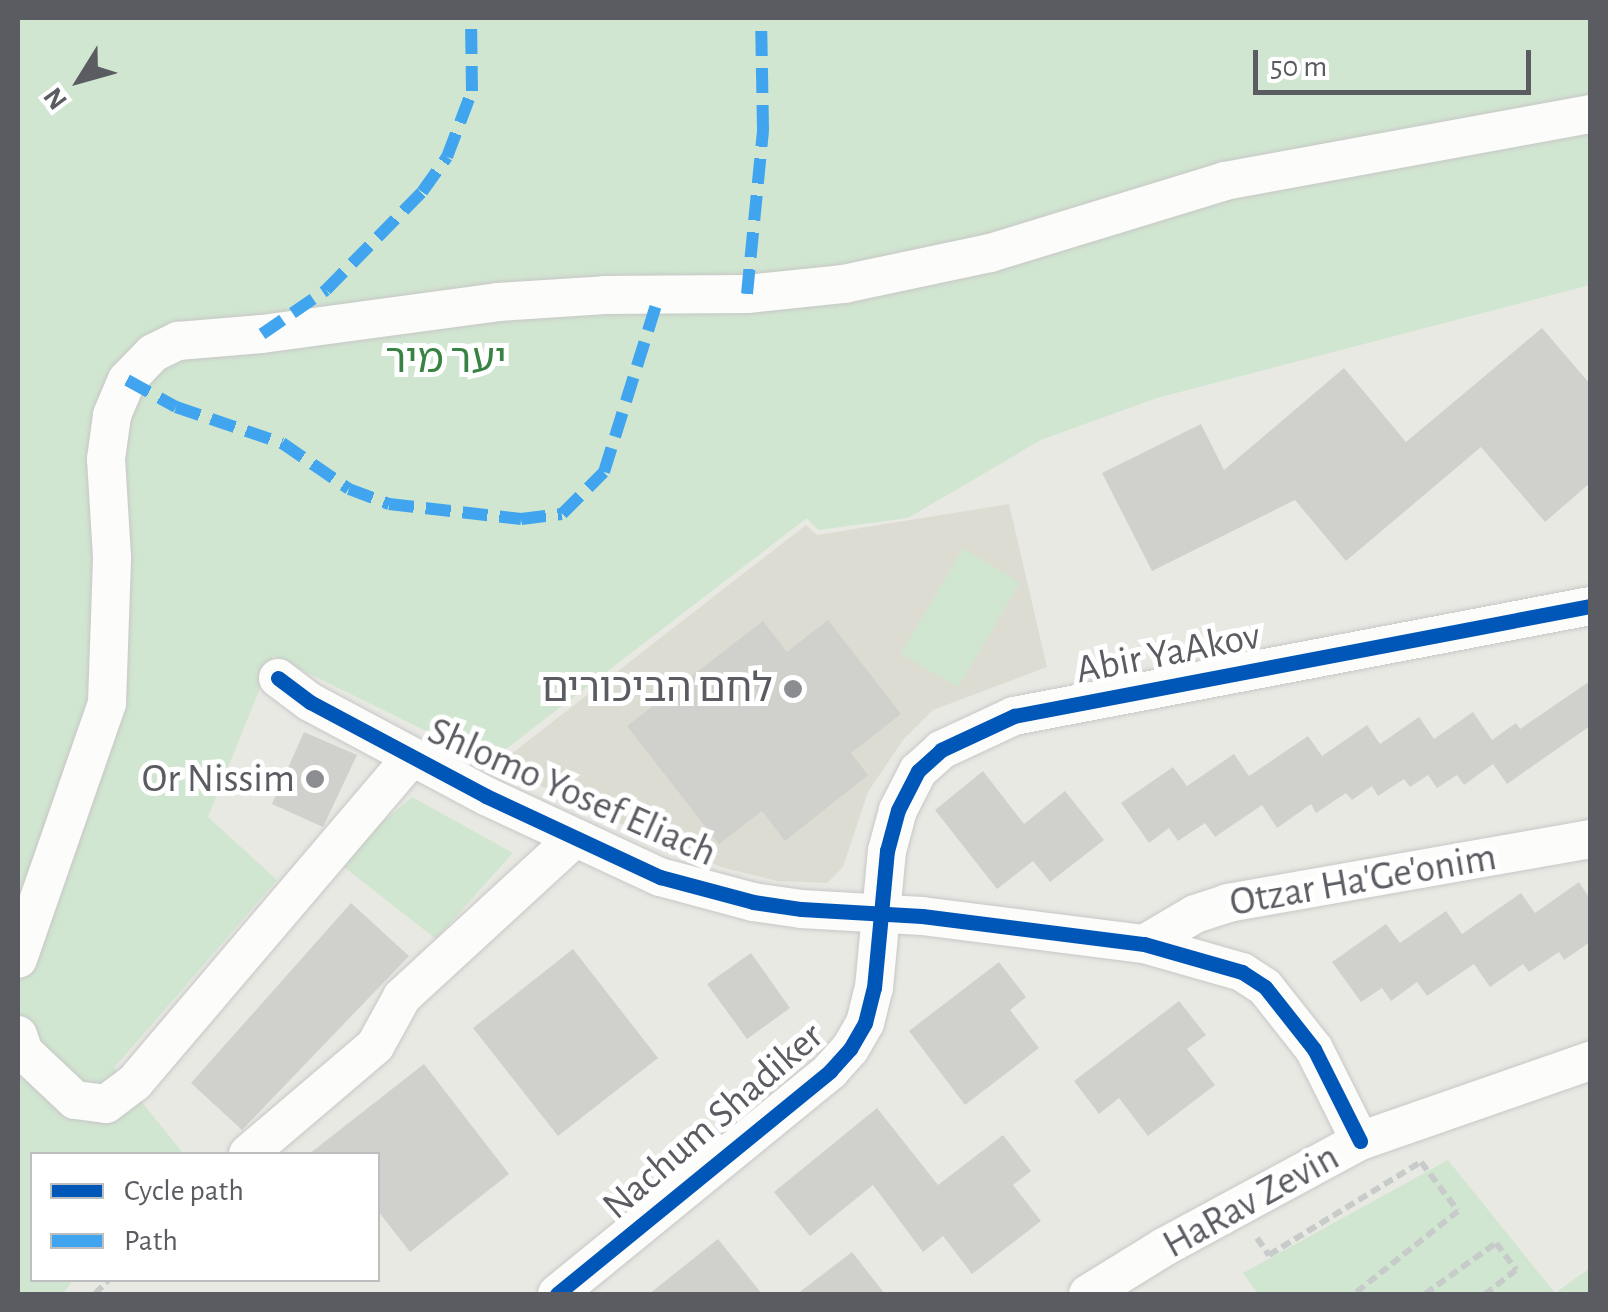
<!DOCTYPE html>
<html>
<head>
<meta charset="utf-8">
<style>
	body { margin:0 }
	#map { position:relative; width:1608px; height:1312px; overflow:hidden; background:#e9e9e4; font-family:"Alegreya Sans","Noto Sans Hebrew",sans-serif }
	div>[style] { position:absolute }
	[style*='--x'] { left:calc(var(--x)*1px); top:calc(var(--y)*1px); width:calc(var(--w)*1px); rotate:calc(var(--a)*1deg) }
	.education>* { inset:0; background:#dddcd3 }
	.green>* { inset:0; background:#d1e6d1 }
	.building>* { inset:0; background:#d0d0cd }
	.path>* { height:6px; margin-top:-3px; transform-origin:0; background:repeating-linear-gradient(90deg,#c7cbc9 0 10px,transparent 0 15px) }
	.roads { filter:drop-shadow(0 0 2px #c7c7c6) drop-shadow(0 0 2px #c7c7c6) }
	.minor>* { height:38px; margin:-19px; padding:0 19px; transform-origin:19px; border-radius:19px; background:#fcfcfb }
	.quiet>* { height:12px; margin-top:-6px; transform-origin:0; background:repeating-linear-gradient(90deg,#40a5ee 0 25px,transparent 0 37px) }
	.cycleway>* { height:15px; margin:-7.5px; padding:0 7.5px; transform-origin:7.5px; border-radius:7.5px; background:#0057b8 }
	.dots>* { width:28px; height:28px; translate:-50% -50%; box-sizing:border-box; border:5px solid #fff; border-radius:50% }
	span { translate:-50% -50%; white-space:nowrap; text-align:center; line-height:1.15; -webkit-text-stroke:10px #fff; paint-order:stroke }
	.park-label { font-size:40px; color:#388343 }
	.street-label { font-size:40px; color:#5a5c62 }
	.poi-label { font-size:40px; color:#5a5c62 }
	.right { translate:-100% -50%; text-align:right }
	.frame { position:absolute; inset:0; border:20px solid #5a5c62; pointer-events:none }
	.legend { position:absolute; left:30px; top:1152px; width:350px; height:130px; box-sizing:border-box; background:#fff; border:2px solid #bdbec0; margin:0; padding:12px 18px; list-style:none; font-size:30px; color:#5a5c62 }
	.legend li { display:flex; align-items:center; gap:20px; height:50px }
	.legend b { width:50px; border:2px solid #bdbec0 }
	.north { position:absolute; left:30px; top:30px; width:100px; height:100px; -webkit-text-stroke:8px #fff; paint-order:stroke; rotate:233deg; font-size:28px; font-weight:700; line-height:40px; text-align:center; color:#5a5c62 }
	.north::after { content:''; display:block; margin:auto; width:35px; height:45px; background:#5a5c62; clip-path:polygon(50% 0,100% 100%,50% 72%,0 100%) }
	.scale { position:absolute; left:1253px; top:50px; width:278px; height:45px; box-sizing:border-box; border:5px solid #5a5c62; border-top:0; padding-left:12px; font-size:30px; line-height:35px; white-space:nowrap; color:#5a5c62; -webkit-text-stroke:8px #fff; paint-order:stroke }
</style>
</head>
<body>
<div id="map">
	<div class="education">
		<div style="clip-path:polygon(1009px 504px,1047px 667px,933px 710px,903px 740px,868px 792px,843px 867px,827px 883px,777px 881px,724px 868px,665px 845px,497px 765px,806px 525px,817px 535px)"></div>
	</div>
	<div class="green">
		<div style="clip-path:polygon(18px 18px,1590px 18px,1590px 285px,1157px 398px,1041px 440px,908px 518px,818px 530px,807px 518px,489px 762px,273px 656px,208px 817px,277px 880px,114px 1068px,184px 1154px,32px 1154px,32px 1280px,73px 1280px,63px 1294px,18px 1294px)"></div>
		<div style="clip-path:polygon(963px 548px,1020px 583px,958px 687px,901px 654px)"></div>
		<div style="clip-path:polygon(412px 797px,513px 853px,436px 939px,336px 861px)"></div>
		<div style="clip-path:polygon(1448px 1160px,1555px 1293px,1590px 1268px,1590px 1294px,1258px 1294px,1243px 1273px)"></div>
	</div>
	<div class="building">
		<div style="clip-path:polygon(1542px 328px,1590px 384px,1590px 483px,1545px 522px,1481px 447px,1346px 561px,1295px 500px,1152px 571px,1102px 473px,1201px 424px,1224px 470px,1344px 368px,1406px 442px)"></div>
		<div style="clip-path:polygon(828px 620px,901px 714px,851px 753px,868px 775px,785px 841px,762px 811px,719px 844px,627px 726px,763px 621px,787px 652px)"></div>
		<div style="clip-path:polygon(1590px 681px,1590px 726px,1507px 784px,1493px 764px,1464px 785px,1457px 775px,1437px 788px,1428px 775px,1410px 787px,1404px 779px,1378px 796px,1372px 786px,1352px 800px,1346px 793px,1316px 813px,1311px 804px,1277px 828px,1262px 805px,1215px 837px,1205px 823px,1178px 841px,1169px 828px,1149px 843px,1121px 803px,1173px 767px,1187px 786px,1234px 754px,1249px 776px,1308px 736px,1322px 756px,1367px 725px,1380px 744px,1419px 717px,1434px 739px,1473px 712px,1492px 740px,1516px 723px,1520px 729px)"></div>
		<div style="clip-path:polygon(304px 732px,357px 755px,323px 827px,272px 804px)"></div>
		<div style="clip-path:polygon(983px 771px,1024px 824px,1065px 791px,1104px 840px,1050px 882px,1033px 861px,997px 889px,935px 810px)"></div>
		<div style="clip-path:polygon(1579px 882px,1590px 899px,1590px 942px,1564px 960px,1559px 952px,1529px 972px,1523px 964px,1490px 987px,1474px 964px,1427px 996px,1417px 982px,1391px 1001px,1382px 988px,1361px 1002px,1332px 962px,1386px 924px,1400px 943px,1446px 911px,1462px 934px,1521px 893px,1535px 913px)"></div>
		<div style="clip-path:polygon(351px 903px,409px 956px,242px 1130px,191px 1083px)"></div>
		<div style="clip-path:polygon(573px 949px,658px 1058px,558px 1136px,473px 1028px)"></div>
		<div style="clip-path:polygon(751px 953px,790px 1008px,747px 1039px,707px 984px)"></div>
		<div style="clip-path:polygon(999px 962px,1026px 997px,1010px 1010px,1039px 1048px,965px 1105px,909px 1031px)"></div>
		<div style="clip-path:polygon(1179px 1001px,1206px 1035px,1187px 1049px,1215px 1085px,1148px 1136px,1119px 1098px,1099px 1114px,1074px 1081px)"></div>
		<div style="clip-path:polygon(424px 1064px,509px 1174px,410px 1252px,378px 1211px,378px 1154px,309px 1154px)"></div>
		<div style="clip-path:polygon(877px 1108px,938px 1185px,1003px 1135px,1031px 1171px,1013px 1185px,1041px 1221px,972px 1274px,943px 1236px,923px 1252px,873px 1185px,810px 1236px,774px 1192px)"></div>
		<div style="clip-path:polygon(718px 1239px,762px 1294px,649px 1294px)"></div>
		<div style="clip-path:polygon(852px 1252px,885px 1294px,797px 1294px)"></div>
	</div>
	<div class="path">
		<div style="--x:1257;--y:1238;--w:21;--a:55"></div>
		<div style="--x:1269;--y:1255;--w:178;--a:-31.5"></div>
		<div style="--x:1421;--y:1162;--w:61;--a:52.9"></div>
		<div style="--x:1458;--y:1211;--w:133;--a:141.4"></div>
		<div style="--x:95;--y:1294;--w:19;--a:-47"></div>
		<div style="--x:1425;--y:1294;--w:87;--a:-35.7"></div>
		<div style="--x:1496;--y:1243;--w:34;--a:53"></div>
		<div style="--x:1516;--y:1270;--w:39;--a:142"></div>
	</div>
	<div class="roads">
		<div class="minor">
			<div style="--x:278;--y:678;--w:40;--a:37"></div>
			<div style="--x:310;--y:702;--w:200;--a:28.1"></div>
			<div style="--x:486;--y:796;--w:192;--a:25"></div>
			<div style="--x:660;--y:877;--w:96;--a:15"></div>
			<div style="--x:753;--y:902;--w:49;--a:8.3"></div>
			<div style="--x:801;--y:909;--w:121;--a:3.3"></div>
			<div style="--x:922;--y:916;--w:224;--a:7.2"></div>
			<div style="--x:1144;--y:944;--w:102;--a:15.9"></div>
			<div style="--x:1242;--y:972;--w:27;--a:33"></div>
			<div style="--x:1265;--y:987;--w:79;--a:51.7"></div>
			<div style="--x:1314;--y:1049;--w:103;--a:63.4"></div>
			<div style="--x:1144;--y:944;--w:59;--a:-30.5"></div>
			<div style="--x:1195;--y:914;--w:35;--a:-18"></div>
			<div style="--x:1228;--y:903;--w:368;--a:-10"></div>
			<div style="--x:18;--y:959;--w:271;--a:-70.8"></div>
			<div style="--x:107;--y:703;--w:146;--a:-88"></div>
			<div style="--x:112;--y:557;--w:98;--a:-93.5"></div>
			<div style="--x:106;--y:459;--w:44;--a:-82.2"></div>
			<div style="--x:112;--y:415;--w:38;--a:-67"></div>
			<div style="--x:127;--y:380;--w:37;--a:-46"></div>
			<div style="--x:153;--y:353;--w:28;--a:-26"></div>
			<div style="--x:178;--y:341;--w:84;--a:-4.8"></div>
			<div style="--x:262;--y:334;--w:238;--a:-7.7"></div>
			<div style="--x:498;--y:302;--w:107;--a:-3.7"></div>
			<div style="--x:605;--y:295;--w:142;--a:-0.4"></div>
			<div style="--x:747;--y:294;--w:98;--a:-5.9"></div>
			<div style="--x:844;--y:284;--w:149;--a:-12"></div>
			<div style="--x:990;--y:253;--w:246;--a:-17"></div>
			<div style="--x:1225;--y:181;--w:371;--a:-10.4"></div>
			<div style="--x:18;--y:1035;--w:18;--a:71"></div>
			<div style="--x:24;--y:1052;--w:70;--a:43.3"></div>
			<div style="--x:75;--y:1100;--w:31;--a:7"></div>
			<div style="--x:106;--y:1104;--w:36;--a:-37"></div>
			<div style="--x:135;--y:1082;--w:427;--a:-49.6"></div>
			<div style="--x:248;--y:1154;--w:167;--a:-40.4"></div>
			<div style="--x:375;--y:1046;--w:56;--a:-61.1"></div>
			<div style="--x:402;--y:997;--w:235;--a:-42.6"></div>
			<div style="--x:557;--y:1294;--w:353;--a:-39.2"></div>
			<div style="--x:830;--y:1071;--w:30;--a:-48"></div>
			<div style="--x:850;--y:1049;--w:30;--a:-60"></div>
			<div style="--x:865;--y:1023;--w:36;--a:-76"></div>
			<div style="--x:874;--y:988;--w:138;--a:-84.6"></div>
			<div style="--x:887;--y:851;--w:42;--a:-75"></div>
			<div style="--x:898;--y:810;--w:44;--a:-62.9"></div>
			<div style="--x:918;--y:771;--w:31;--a:-42"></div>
			<div style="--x:941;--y:750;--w:81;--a:-25"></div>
			<div style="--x:1014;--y:716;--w:586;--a:-10.81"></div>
			<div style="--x:1088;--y:1294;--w:89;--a:-31.7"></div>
			<div style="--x:1164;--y:1247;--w:223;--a:-28.4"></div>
			<div style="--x:1360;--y:1141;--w:244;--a:-19.2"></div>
		</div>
	</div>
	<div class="quiet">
		<div style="--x:747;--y:294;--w:165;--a:-84.4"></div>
		<div style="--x:763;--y:130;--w:112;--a:-91"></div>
		<div style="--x:262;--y:334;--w:78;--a:-34.5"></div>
		<div style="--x:326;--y:290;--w:137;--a:-45.6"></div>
		<div style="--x:422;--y:192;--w:43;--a:-54.5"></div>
		<div style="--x:447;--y:157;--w:71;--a:-69.3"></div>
		<div style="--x:472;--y:91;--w:73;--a:-90.8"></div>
		<div style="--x:127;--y:380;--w:56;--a:28.9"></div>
		<div style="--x:176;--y:407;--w:112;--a:18.8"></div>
		<div style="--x:282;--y:443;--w:81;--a:34.5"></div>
		<div style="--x:349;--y:489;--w:43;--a:20.6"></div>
		<div style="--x:389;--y:504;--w:133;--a:6.5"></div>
		<div style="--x:521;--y:519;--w:41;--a:-7"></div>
		<div style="--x:562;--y:514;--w:59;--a:-45"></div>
		<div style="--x:604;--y:472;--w:185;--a:-72.7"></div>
	</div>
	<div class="cycleway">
		<div style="--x:278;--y:678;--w:40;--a:37"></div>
		<div style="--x:310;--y:702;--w:200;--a:28.1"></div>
		<div style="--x:486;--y:796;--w:192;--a:25"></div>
		<div style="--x:660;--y:877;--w:96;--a:15"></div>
		<div style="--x:753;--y:902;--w:49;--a:8.3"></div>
		<div style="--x:801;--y:909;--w:121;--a:3.3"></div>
		<div style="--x:922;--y:916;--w:224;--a:7.2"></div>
		<div style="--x:1144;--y:944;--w:102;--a:15.9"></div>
		<div style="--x:1242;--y:972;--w:27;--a:33"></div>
		<div style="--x:1265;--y:987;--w:79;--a:51.7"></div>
		<div style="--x:1314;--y:1049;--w:103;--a:63.4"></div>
		<div style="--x:557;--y:1294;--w:353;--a:-39.2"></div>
		<div style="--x:830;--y:1071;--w:30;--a:-48"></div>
		<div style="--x:850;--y:1049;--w:30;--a:-60"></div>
		<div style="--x:865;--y:1023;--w:36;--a:-76"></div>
		<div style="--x:874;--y:988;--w:138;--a:-84.6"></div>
		<div style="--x:887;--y:851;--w:42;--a:-75"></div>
		<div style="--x:898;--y:810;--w:44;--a:-62.9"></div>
		<div style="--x:918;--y:771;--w:31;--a:-42"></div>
		<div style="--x:941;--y:750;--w:81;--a:-25"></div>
		<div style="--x:1014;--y:716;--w:586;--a:-10.81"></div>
	</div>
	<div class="dots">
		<div style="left:793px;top:689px;background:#8c8d90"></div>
		<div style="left:315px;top:779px;background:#8c8d90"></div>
	</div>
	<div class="park-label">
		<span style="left:446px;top:360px">יער מיר</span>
	</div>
	<div class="street-label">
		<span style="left:1168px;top:653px;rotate:-11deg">Abir YaAkov</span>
		<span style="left:572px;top:792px;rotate:24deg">Shlomo Yosef Eliach</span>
		<span style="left:1363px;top:880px;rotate:-10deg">Otzar Ha'Ge'onim</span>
		<span style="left:713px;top:1121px;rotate:-41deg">Nachum Shadiker</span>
		<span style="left:1251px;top:1201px;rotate:-29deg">HaRav Zevin</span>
	</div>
	<div class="poi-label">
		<span class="right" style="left:773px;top:689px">לחם הביכורים</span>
		<span class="right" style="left:295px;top:779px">Or Nissim</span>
	</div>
	<div class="frame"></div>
	<ul class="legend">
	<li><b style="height:12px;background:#0057b8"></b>Cycle path</li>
	<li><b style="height:12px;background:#40a5ee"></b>Path</li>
	</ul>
	<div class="north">N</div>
	<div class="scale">50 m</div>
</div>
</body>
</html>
